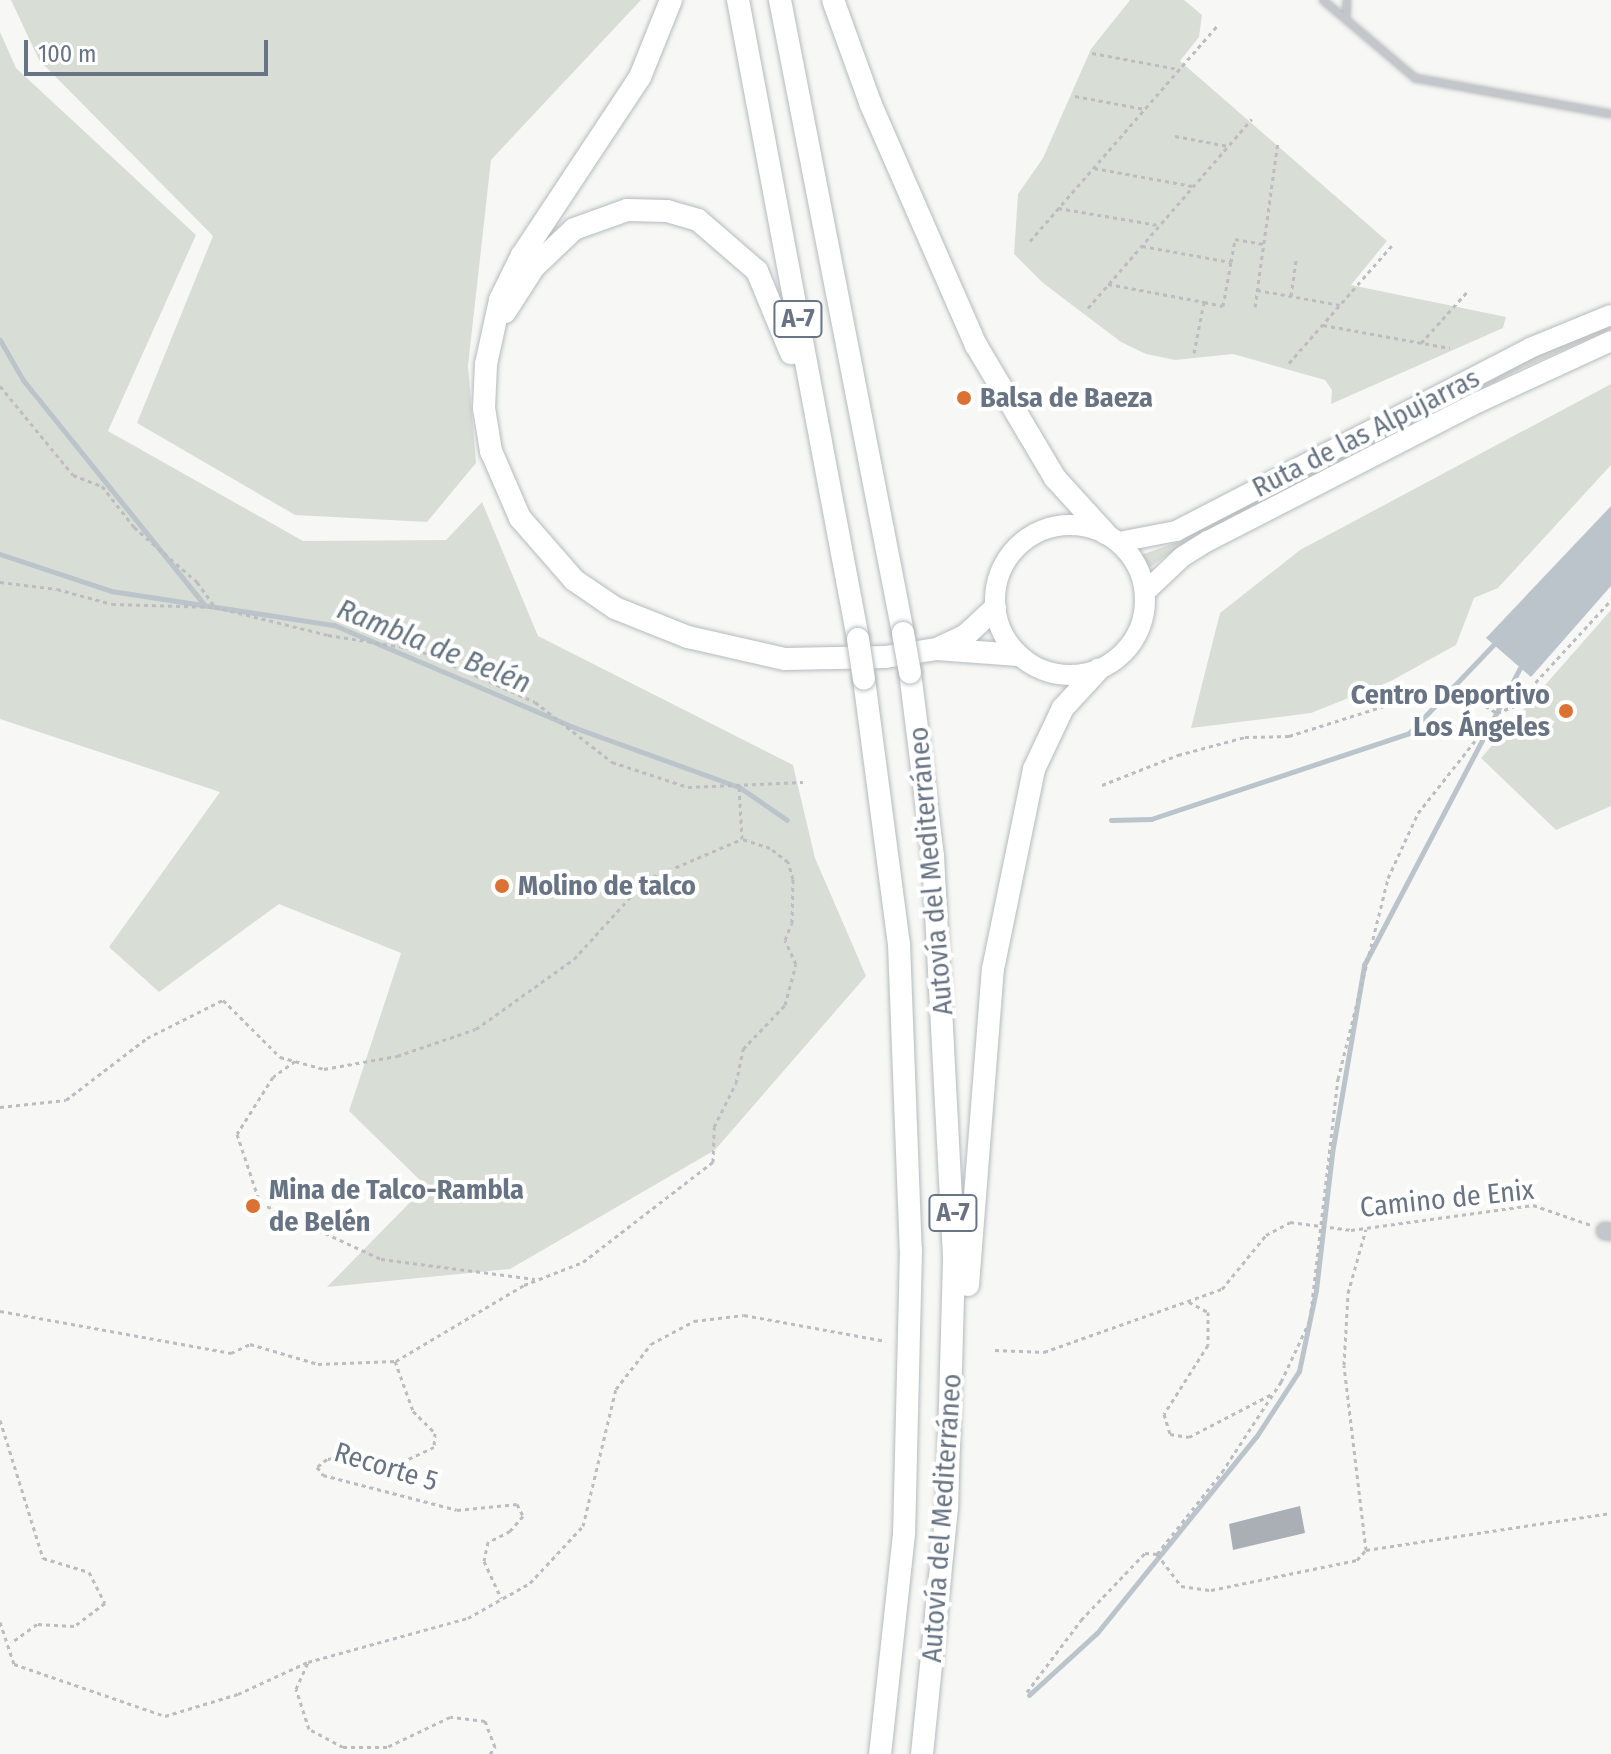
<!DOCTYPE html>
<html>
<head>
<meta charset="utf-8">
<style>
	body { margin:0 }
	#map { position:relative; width:1611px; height:1754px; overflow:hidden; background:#f7f8f5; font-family:"Fira Sans Condensed",sans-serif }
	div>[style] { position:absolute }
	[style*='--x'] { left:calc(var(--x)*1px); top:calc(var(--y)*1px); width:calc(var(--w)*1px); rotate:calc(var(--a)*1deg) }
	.green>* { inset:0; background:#d8ded6 }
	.water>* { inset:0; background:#bbc4ca }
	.stream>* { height:5px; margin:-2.5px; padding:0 2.5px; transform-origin:2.5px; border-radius:2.5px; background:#bbc4ca }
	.building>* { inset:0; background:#aaafb6 }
	.path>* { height:3px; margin-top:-1.5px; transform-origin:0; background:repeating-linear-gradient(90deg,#bbbdc0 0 4px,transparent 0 8px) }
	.roads { filter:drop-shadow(0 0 2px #b6babe) drop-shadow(0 0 2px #b6babe) }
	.service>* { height:6px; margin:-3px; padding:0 3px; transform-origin:3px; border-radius:3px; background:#c3c6ca }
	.tertiary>* { height:16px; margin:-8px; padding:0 8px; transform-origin:8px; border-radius:8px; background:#c3c6ca }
	.primary>* { height:20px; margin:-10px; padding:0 10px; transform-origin:10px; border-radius:10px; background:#fff }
	.primary>.ring { margin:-10px; padding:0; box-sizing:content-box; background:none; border:20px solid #fff; border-radius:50% }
	.motorway>* { height:22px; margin:-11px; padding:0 11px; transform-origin:11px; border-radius:11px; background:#fff }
	.path-bridge>* { height:3px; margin-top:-1.5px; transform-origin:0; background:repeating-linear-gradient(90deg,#bbbdc0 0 4px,transparent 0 8px) }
	.bridges { filter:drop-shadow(0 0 2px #b6b9bc) drop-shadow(0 0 2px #b6b9bc) }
	.motorway-bridge>* { height:22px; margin:-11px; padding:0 11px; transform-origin:11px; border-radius:11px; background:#fff }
	.dots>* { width:22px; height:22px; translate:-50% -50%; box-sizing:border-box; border:4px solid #fff; border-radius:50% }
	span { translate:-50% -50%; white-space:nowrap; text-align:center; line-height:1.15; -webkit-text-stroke:8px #fff; paint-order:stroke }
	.shield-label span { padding:2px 6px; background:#fff; border:2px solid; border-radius:6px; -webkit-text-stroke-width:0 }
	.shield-label { font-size:26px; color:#687484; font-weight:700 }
	.poi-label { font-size:28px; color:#687484; font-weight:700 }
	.left { translate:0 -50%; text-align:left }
	.right { translate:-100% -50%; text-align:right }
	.street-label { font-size:28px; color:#687484 }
	.water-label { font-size:30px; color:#647480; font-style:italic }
	.scale { position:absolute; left:24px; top:40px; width:244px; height:36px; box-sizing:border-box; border:4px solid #687484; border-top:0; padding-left:10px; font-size:24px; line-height:28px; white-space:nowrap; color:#687484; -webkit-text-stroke:6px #fff; paint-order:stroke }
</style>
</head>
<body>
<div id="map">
	<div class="green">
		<div style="clip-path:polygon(11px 0,641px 0,491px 160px,468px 366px,476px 463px,427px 522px,295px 515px,137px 423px,213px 236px,39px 60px)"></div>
		<div style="clip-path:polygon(1130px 0,1184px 0,1202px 15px,1199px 37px,1180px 61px,1387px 241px,1351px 285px,1506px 317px,1503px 328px,1331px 404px,1332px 390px,1325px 380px,1233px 354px,1175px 360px,1146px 354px,1121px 342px,1043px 283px,1014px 254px,1018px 194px,1043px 158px,1091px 49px)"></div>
		<div style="clip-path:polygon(0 32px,16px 68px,196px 235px,108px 431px,303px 541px,446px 540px,482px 502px,538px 636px,793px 765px,815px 858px,866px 976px,715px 1150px,510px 1269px,327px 1287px,426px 1186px,349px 1111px,401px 953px,279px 904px,159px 992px,109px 947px,220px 792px,0 719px)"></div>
		<div style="clip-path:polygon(1611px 322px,1611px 329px,1516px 371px,1195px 536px,1149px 568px,1141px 555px,1180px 541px,1514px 365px)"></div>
		<div style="clip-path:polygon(1611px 384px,1611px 465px,1498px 588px,1474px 598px,1456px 645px,1391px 681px,1311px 713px,1191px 728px,1220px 613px,1300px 550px)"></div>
		<div style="clip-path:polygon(1611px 610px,1611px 806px,1556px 830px,1481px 758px)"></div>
	</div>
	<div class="water">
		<div style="clip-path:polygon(1611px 506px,1611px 586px,1531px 677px,1486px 638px)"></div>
	</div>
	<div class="stream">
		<div style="--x:0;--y:340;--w:46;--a:60.1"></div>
		<div style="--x:23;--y:380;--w:288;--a:51.1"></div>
		<div style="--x:0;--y:554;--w:117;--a:18.4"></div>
		<div style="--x:111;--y:591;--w:226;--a:8.7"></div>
		<div style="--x:334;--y:625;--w:260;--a:23.1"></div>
		<div style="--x:573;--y:727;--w:177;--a:19.9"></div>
		<div style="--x:739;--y:787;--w:58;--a:34.5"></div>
		<div style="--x:1111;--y:820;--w:40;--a:-1.4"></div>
		<div style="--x:1151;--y:819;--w:272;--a:-18.4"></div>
		<div style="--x:1409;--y:733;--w:122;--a:-46.3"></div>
		<div style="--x:1029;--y:1695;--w:92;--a:-42.4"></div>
		<div style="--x:1097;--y:1633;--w:252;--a:-51"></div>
		<div style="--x:1256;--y:1437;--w:79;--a:-56.9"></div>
		<div style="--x:1299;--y:1371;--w:83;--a:-78.1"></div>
		<div style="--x:1316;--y:1290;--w:138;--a:-83.3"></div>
		<div style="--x:1332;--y:1153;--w:191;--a:-80.3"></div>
		<div style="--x:1364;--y:965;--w:335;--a:-62.3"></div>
	</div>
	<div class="building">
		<div style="clip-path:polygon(1300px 1506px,1305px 1533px,1233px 1550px,1229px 1524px)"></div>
	</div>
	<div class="path">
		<div style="--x:1092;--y:53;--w:87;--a:10.5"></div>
		<div style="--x:1075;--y:96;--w:71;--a:10.5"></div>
		<div style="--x:1175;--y:136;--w:54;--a:10.7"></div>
		<div style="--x:1094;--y:168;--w:100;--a:10.4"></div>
		<div style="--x:1058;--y:208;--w:100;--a:9.7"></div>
		<div style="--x:1030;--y:241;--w:285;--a:-49"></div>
		<div style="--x:1142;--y:246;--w:90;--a:10.2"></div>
		<div style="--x:1231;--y:262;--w:23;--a:-80"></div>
		<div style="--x:1235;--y:239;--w:29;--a:10"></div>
		<div style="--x:1108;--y:284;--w:98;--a:10.6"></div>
		<div style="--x:1204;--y:302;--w:52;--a:101.1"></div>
		<div style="--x:1257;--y:290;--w:84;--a:10.2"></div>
		<div style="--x:1291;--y:296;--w:37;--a:-82"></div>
		<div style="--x:1204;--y:302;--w:19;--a:12"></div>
		<div style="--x:1223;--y:306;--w:45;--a:-79.7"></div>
		<div style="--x:1255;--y:307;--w:167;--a:-82.1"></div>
		<div style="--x:1088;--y:308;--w:250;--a:-49.1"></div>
		<div style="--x:1323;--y:325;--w:129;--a:10.3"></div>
		<div style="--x:1421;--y:343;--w:69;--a:-48"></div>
		<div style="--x:1289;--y:363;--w:159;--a:-48.8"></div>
		<div style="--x:0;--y:386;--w:115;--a:50.6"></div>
		<div style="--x:73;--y:475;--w:31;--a:21"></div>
		<div style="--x:102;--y:486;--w:52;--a:52"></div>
		<div style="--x:134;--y:527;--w:84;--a:41.1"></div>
		<div style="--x:197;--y:582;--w:31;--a:54"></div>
		<div style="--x:0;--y:582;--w:57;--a:7"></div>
		<div style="--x:57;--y:589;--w:57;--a:15.3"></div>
		<div style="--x:112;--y:604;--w:103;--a:1.7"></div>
		<div style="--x:215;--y:607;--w:116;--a:13.9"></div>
		<div style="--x:328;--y:635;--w:89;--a:9"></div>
		<div style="--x:416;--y:649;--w:130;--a:24"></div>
		<div style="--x:535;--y:702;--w:98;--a:37.9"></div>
		<div style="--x:612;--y:762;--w:80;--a:18.2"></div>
		<div style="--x:688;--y:787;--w:115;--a:-2.5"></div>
		<div style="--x:1102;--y:785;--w:82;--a:-21.5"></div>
		<div style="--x:1178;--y:755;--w:69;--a:-15"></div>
		<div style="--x:1245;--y:737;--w:44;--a:-1.3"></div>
		<div style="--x:1289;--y:736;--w:116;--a:-17.5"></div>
		<div style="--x:1400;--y:701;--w:65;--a:-7"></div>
		<div style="--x:1465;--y:693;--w:38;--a:32"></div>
		<div style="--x:295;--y:1061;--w:27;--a:144"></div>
		<div style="--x:273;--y:1077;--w:67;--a:122.3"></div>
		<div style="--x:237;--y:1134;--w:73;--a:71.6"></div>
		<div style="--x:260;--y:1203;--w:133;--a:24.8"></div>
		<div style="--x:381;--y:1259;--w:155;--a:7.4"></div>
		<div style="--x:0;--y:1107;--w:66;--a:-6.1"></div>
		<div style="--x:66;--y:1100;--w:102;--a:-37.4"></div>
		<div style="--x:147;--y:1038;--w:85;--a:-26.6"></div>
		<div style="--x:223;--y:1000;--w:81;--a:45"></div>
		<div style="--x:280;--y:1057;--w:46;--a:15.3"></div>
		<div style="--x:324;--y:1069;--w:74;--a:-10.1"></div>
		<div style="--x:397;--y:1056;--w:83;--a:-18.9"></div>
		<div style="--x:476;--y:1029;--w:120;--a:-35.5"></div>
		<div style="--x:574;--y:959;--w:107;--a:-47.7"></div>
		<div style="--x:646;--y:880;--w:104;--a:-23.1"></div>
		<div style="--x:742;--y:839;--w:52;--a:-93.3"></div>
		<div style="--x:1351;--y:1230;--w:184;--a:-7.8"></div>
		<div style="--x:1533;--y:1205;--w:61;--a:19"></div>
		<div style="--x:1189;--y:1302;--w:21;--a:28"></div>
		<div style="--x:1208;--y:1312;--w:33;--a:90"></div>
		<div style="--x:1208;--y:1345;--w:82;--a:122.5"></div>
		<div style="--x:1164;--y:1414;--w:21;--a:73"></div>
		<div style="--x:1170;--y:1434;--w:19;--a:9"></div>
		<div style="--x:1189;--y:1437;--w:93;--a:-27.4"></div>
		<div style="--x:0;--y:1311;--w:235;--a:10.3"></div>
		<div style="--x:231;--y:1353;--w:21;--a:-25"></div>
		<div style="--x:250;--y:1344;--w:71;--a:16.4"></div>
		<div style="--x:318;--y:1364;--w:77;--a:-2.2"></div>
		<div style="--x:395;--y:1361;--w:53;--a:70.2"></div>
		<div style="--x:413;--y:1411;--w:31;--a:45"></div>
		<div style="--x:435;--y:1433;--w:14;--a:94"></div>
		<div style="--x:434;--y:1447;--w:35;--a:155"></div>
		<div style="--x:402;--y:1462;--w:47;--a:-171.3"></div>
		<div style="--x:356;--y:1455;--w:29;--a:172"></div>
		<div style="--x:327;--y:1459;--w:13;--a:141"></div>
		<div style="--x:317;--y:1467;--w:10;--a:53"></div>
		<div style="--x:323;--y:1475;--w:138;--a:14.6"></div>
		<div style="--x:457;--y:1510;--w:60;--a:-5.7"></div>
		<div style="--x:517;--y:1504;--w:13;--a:63"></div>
		<div style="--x:523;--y:1516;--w:20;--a:131"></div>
		<div style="--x:510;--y:1531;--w:25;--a:153"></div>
		<div style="--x:488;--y:1542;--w:19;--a:102"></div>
		<div style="--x:484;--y:1561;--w:41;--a:65.3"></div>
		<div style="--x:995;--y:1350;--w:49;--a:2.3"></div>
		<div style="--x:1044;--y:1352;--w:189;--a:-19.5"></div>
		<div style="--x:1222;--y:1289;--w:70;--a:-50.8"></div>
		<div style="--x:1266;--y:1235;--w:27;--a:-28"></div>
		<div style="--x:396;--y:1361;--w:149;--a:-30.7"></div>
		<div style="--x:524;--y:1285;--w:63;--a:-21.3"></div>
		<div style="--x:583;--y:1262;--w:164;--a:-37.6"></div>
		<div style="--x:713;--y:1162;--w:35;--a:-88"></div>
		<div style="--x:714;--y:1127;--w:49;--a:-63.4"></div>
		<div style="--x:736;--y:1083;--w:35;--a:-78"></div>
		<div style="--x:743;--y:1049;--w:61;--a:-46.3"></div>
		<div style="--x:785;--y:1005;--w:42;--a:-75"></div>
		<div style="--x:796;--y:964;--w:26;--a:-115"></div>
		<div style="--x:785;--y:940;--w:18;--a:-68"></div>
		<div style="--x:792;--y:923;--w:44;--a:-88.7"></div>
		<div style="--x:793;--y:879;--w:18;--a:-106"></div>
		<div style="--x:788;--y:862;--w:23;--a:-142"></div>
		<div style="--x:770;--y:848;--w:29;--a:-162"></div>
		<div style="--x:0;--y:1420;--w:145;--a:72.7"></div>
		<div style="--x:43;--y:1558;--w:48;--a:16.9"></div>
		<div style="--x:89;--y:1572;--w:35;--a:63"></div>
		<div style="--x:105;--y:1603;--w:39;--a:143"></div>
		<div style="--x:74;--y:1626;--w:37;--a:-177"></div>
		<div style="--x:37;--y:1624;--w:32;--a:144"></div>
		<div style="--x:1366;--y:1550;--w:186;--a:-96.8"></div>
		<div style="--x:1344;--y:1365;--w:72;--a:-86.8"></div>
		<div style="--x:1348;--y:1293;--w:66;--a:-74.3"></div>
		<div style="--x:1157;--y:1554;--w:105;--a:-51.6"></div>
		<div style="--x:1222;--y:1472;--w:108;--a:-56.8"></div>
		<div style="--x:1281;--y:1382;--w:68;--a:-64.9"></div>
		<div style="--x:1310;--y:1320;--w:243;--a:-83.4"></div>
		<div style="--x:1338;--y:1079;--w:207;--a:-76"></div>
		<div style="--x:1388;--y:878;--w:72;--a:-65.2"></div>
		<div style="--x:1418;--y:813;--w:127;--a:-51.7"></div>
		<div style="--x:1497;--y:713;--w:18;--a:-22"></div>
		<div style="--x:1514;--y:706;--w:144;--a:-47.5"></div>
		<div style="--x:0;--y:1622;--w:44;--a:71.6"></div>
		<div style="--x:14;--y:1664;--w:160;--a:19"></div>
		<div style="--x:165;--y:1716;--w:76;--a:-16.8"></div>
		<div style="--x:238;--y:1694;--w:77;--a:-24.6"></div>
		<div style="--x:1027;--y:1692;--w:90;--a:-53.1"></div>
		<div style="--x:1081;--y:1620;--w:93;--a:-46.3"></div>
		<div style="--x:1145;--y:1553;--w:12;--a:5"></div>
		<div style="--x:1157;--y:1554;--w:40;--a:53"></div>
		<div style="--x:1181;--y:1586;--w:30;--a:8"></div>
		<div style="--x:1211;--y:1590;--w:149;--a:-11.6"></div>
		<div style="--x:1357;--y:1560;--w:13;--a:-48"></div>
		<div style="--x:1366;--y:1550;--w:248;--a:-8.6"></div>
		<div style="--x:490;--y:1754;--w:9;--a:-54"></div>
		<div style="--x:495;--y:1747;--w:28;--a:-111"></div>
		<div style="--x:485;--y:1721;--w:35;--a:-173"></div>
		<div style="--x:450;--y:1717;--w:70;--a:154.5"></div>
		<div style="--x:387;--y:1747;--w:44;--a:180"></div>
		<div style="--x:343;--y:1747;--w:38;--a:-152"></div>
		<div style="--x:309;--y:1729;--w:42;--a:-108"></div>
		<div style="--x:296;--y:1689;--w:30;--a:-66"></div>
		<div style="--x:308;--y:1662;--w:166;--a:-15.4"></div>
		<div style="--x:468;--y:1618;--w:71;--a:-29.4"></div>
		<div style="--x:530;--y:1583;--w:78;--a:-47.1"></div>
		<div style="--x:583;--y:1526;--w:141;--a:-76.5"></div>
		<div style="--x:616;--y:1389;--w:57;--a:-52.1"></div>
		<div style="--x:651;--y:1344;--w:49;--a:-28.1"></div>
		<div style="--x:694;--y:1321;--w:50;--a:-6.8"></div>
		<div style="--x:744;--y:1315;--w:144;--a:10.4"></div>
	</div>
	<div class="roads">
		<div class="service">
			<div style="--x:1323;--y:0;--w:121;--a:40.3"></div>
			<div style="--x:1415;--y:78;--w:199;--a:10.4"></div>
			<div style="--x:1346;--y:19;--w:19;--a:-87"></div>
		</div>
		<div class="tertiary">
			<div style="--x:1605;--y:1231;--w:6;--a:9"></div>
		</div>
		<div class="primary">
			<div class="ring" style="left:995px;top:525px;width:130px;height:130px"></div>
			<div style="--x:1119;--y:542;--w:58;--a:-10.9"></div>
			<div style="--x:1176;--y:531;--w:399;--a:-27.3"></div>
			<div style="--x:1530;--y:348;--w:87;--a:-22.2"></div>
			<div style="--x:1145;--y:592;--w:51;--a:-43.4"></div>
			<div style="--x:1182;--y:557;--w:31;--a:-32"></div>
			<div style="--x:1208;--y:541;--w:305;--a:-27.2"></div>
			<div style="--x:1479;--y:402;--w:145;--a:-24.8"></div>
		</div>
		<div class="motorway">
			<div style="--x:671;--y:0;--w:83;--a:111.9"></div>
			<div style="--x:640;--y:77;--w:214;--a:123.5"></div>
			<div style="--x:522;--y:255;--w:50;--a:116.1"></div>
			<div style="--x:500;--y:300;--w:66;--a:102.3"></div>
			<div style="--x:486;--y:364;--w:44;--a:92.6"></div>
			<div style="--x:484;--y:408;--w:44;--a:80.8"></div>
			<div style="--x:491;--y:451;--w:73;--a:66.6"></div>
			<div style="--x:520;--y:518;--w:82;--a:48.9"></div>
			<div style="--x:574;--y:580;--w:50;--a:34.3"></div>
			<div style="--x:615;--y:608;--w:79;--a:21.7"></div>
			<div style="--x:688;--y:637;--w:99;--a:12.8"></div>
			<div style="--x:785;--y:659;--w:100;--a:-1.1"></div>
			<div style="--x:885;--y:657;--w:53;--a:-8.7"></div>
			<div style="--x:937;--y:649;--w:81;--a:4.2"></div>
			<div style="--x:738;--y:0;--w:650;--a:79.36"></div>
			<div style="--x:780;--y:0;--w:645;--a:79"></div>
			<div style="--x:833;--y:0;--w:112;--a:70.1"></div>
			<div style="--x:871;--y:105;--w:262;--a:66.4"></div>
			<div style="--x:976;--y:345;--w:155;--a:59.3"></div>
			<div style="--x:1055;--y:478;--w:74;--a:47.7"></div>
			<div style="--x:505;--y:312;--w:54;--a:-57.2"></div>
			<div style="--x:534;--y:267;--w:55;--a:-43.5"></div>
			<div style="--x:574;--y:229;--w:56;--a:-19.7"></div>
			<div style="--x:627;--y:210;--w:40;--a:1.4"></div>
			<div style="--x:667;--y:211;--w:32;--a:16"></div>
			<div style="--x:698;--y:220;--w:78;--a:40.8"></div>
			<div style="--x:757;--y:271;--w:89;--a:67.5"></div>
			<div style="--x:941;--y:647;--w:26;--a:-25"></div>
			<div style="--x:965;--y:636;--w:41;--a:-43"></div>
			<div style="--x:910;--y:672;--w:185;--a:82.9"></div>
			<div style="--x:933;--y:856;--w:406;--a:87"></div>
			<div style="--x:954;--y:1261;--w:247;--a:91.6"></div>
			<div style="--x:947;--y:1508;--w:247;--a:95.8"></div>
			<div style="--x:864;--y:679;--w:267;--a:82.5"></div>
			<div style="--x:899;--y:944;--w:306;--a:87.8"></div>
			<div style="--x:911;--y:1250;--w:284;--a:91.4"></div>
			<div style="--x:904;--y:1534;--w:221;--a:96.2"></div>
			<div style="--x:968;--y:1285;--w:317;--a:-85.5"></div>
			<div style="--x:993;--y:969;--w:204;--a:-78.4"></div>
			<div style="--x:1034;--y:769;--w:68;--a:-64.6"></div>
			<div style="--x:1063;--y:708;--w:52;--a:-47.4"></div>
		</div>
	</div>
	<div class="path-bridge">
		<div style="--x:1290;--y:1222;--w:62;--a:7.5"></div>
	</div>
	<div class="bridges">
		<div class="motorway-bridge">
			<div style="--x:903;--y:633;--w:40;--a:80"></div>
			<div style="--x:858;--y:639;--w:40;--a:81.5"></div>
		</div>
	</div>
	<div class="dots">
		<div style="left:964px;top:398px;background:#db7132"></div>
		<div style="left:1566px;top:711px;background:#db7132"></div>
		<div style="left:502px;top:886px;background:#db7132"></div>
		<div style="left:253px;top:1206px;background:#db7132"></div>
	</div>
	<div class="shield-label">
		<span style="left:798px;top:319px">A-7</span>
		<span style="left:953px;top:1213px">A-7</span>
	</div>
	<div class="poi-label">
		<span class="left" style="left:980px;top:398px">Balsa de Baeza</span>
		<span class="right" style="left:1550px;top:711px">Centro Deportivo<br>Los Ángeles</span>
		<span class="left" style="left:518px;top:886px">Molino de talco</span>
		<span class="left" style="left:269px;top:1206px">Mina de Talco-Rambla<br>de Belén</span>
	</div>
	<div class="street-label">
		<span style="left:1366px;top:433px;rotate:-27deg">Ruta de las Alpujarras</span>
		<span style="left:931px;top:871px;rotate:-95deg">Autovía del Mediterráneo</span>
		<span style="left:1447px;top:1199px;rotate:-6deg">Camino de Enix</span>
		<span style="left:386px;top:1467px;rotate:17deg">Recorte 5</span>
		<span style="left:942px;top:1518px;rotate:-86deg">Autovía del Mediterráneo</span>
	</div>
	<div class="water-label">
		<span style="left:434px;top:646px;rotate:22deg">Rambla de Belén</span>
	</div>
	<div class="scale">100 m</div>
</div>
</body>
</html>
